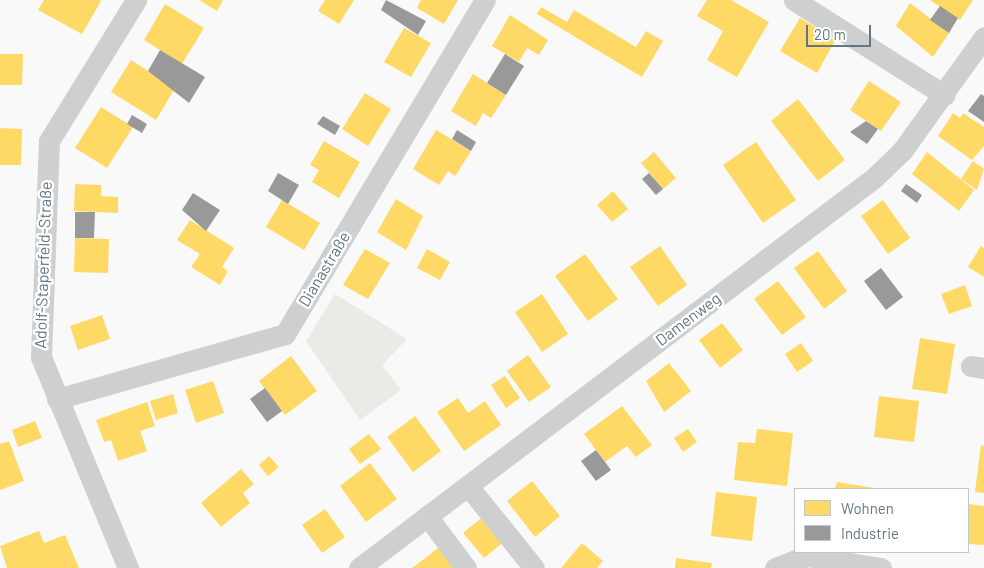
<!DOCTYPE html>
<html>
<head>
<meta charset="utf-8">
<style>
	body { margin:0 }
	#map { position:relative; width:984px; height:568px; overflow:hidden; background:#f9f9f9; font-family:Barlow,sans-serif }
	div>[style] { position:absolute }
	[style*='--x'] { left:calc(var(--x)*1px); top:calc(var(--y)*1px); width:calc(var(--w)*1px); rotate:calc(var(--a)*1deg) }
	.green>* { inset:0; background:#e8ebe6 }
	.homes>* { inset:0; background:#ffd966 }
	.industry>* { inset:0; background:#999 }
	.minor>* { height:21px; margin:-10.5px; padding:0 10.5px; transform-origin:10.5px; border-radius:10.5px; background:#cecfd0 }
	span { translate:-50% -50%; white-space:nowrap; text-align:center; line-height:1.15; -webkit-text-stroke:5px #fff; paint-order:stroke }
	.street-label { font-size:16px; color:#657683 }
	.legend { position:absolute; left:794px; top:488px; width:175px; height:65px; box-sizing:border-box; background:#fff; border:1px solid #c1c8cd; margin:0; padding:6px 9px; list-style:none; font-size:15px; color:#657683 }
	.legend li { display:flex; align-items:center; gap:10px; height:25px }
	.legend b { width:25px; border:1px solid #c1c8cd }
	.scale { position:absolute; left:806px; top:25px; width:65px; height:22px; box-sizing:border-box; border:2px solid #657683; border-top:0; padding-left:6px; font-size:15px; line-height:18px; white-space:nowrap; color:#657683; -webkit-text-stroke:4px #fff; paint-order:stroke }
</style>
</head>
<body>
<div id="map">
	<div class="green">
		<div style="clip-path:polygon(335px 294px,407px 339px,382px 365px,401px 390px,360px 420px,306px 341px)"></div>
	</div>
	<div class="homes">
		<div style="clip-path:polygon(44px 0,99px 0,101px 1px,82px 34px,38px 10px)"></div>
		<div style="clip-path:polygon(199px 0,223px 0,217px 11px)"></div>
		<div style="clip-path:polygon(325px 0,354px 0,339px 24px,318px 11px)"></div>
		<div style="clip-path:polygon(421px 0,458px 0,444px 24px,417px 8px)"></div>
		<div style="clip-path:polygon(707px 0,731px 0,769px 22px,737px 77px,707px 60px,723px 31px,697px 16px)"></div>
		<div style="clip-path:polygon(930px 0,973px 0,960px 20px)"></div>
		<div style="clip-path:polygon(910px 3px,949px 33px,933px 57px,896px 26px)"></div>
		<div style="clip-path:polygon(165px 4px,204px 28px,182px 64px,144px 40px)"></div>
		<div style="clip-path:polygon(541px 7px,567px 22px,574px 10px,636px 47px,646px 31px,663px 41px,642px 77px,537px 14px)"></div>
		<div style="clip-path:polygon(510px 15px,548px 40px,539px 55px,527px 48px,519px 62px,492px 46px)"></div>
		<div style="clip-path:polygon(800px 18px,836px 39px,817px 73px,780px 51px)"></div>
		<div style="clip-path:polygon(404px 28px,431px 43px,411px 77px,384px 62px)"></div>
		<div style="clip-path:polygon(0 54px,23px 54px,22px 85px,0 85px)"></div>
		<div style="clip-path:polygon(131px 60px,175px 88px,156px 120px,111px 92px)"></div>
		<div style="clip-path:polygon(473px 74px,506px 95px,491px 118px,483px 113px,476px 126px,451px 111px)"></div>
		<div style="clip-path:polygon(869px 81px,901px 102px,881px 131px,850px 110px)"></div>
		<div style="clip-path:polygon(365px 93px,391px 109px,368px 146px,342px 129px)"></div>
		<div style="clip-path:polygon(798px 99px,845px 160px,818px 181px,771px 121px)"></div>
		<div style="clip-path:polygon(101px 107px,133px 127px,107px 168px,75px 148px)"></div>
		<div style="clip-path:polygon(953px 113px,960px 118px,963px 113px,984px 127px,984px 146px,972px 160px,938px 136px)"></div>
		<div style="clip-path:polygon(0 128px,22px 129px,21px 165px,0 165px)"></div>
		<div style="clip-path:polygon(436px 130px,471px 151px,455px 176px,448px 171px,439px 185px,413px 169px)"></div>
		<div style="clip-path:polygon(324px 141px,360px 162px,339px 198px,312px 182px,319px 170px,310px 165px)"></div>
		<div style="clip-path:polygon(756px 142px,796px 200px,763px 223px,723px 165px)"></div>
		<div style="clip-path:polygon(654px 152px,676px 178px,663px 189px,641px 163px)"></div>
		<div style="clip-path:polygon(927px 152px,974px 190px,959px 211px,912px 174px)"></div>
		<div style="clip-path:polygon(973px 161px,984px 169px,977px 190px,961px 179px)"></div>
		<div style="clip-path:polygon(75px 184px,101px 185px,101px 196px,118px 197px,118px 213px,74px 211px)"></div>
		<div style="clip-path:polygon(613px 191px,628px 209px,612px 222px,597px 205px)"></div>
		<div style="clip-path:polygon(396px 199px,423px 216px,406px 250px,377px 232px)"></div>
		<div style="clip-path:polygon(282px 200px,320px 223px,304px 250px,266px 227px)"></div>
		<div style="clip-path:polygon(883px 200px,910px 238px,888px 254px,861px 216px)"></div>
		<div style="clip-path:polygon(190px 220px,234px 248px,222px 267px,228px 271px,220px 285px,191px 267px,200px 254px,177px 240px)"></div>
		<div style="clip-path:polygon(75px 238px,109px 239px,108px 273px,74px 272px)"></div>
		<div style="clip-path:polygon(660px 246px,687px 285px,658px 306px,630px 267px)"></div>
		<div style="clip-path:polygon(981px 246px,984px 248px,984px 277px,968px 267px)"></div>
		<div style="clip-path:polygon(365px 249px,390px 263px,368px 299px,343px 285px)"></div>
		<div style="clip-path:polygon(427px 249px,450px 262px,440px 280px,417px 268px)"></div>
		<div style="clip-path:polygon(818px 251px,847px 291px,824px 309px,794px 268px)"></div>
		<div style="clip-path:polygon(585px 254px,618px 299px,588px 321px,555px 276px)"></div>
		<div style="clip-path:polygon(778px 281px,806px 317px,782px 335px,754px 299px)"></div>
		<div style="clip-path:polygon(965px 285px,972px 306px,949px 314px,941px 294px)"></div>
		<div style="clip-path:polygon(542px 294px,568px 334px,542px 352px,515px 312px)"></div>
		<div style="clip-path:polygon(102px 315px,110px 339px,78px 350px,70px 326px)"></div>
		<div style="clip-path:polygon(722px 323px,743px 350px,720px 368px,699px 340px)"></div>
		<div style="clip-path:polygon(920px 338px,955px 344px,947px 394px,912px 389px)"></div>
		<div style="clip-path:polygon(801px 343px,813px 361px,797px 372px,785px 354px)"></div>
		<div style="clip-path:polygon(528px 355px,551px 387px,529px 402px,507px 371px)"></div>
		<div style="clip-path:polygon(291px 356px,317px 391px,285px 415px,259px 381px)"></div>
		<div style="clip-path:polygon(669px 363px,691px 391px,664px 412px,646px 381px)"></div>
		<div style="clip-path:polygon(505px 376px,520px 398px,506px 408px,491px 385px)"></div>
		<div style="clip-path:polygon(213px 381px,224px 413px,196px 423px,185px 390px)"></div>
		<div style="clip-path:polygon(173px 394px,178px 413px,156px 420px,150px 401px)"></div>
		<div style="clip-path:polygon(879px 396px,919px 401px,914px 442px,874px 437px)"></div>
		<div style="clip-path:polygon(458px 398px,468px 413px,485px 401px,501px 425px,464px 451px,437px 412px)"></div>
		<div style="clip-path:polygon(147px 402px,155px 426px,140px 431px,147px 451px,118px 461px,111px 440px,104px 442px,96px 420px)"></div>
		<div style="clip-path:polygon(622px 406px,652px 445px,636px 457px,627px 446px,605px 462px,584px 434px)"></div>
		<div style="clip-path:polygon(415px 416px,441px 451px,413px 472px,387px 437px)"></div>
		<div style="clip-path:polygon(35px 421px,42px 438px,18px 447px,12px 430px)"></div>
		<div style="clip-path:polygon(688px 429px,697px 442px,683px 452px,674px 438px)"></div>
		<div style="clip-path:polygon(757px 429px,793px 433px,787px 486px,734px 480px,738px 442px,755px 443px)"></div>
		<div style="clip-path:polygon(369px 434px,381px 449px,360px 464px,349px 449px)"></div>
		<div style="clip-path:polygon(9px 441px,24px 481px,0 490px,0 444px)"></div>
		<div style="clip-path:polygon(981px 445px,984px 446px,984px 493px,975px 492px)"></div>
		<div style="clip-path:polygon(269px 456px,279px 467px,268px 476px,259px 465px)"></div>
		<div style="clip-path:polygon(370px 463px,397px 499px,366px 522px,340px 486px)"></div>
		<div style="clip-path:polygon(241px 469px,254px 484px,243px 493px,250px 503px,221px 527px,201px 503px)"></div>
		<div style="clip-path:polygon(532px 481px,560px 516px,535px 537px,507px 501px)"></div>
		<div style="clip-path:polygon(837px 482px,875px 488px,875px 489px,835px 489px)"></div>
		<div style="clip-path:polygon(716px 492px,757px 497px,752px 541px,711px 536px)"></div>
		<div style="clip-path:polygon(968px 504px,984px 506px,984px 545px,968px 544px)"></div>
		<div style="clip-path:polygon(325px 509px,345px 537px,322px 553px,302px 525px)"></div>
		<div style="clip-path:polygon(485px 515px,506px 540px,484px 558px,463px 533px)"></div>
		<div style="clip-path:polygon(39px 531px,44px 543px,65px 535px,79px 568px,7px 568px,0 546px)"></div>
		<div style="clip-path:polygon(582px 543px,603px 561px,597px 568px,561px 568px)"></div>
		<div style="clip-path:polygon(439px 547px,454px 568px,412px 568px,424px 559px)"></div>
		<div style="clip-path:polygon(676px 558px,712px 563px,711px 568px,675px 568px)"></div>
	</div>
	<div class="industry">
		<div style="clip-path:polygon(386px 0,426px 21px,418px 35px,381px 10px)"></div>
		<div style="clip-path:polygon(940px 6px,958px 18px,949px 33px,930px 20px)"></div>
		<div style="clip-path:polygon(160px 50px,205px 77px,189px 103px,148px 71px)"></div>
		<div style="clip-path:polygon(505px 54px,524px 66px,506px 95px,487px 83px)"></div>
		<div style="clip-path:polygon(981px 94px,984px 96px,984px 122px,968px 111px)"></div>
		<div style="clip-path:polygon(132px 115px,147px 124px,142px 133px,127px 124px)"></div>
		<div style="clip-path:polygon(323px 116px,340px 126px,335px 135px,317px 124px)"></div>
		<div style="clip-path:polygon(866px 121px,878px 129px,867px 144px,850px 132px)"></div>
		<div style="clip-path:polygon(457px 130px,476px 142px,471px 151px,452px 139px)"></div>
		<div style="clip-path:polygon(278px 173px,299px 185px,288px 204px,268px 191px)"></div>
		<div style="clip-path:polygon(649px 173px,663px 189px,656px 195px,642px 179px)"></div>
		<div style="clip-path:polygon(906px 184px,922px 195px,917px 203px,901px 191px)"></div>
		<div style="clip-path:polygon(193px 193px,220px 210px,206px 231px,182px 210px)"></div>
		<div style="clip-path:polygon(75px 212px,95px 212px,94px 238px,75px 238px)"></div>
		<div style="clip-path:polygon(881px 268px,903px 297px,886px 310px,864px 281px)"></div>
		<div style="clip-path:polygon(265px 388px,282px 411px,267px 422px,250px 399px)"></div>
		<div style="clip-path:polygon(596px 450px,611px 470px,596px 481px,581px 461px)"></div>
	</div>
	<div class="minor">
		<div style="--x:794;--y:0;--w:178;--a:32.3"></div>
		<div style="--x:971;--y:366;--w:13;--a:9"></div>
		<div style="--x:57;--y:399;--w:237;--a:-15.9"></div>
		<div style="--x:285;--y:334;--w:389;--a:-59.1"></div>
		<div style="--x:468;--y:486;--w:105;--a:51.2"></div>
		<div style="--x:427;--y:516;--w:65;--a:53.1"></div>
		<div style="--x:128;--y:568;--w:228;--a:-112.4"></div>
		<div style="--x:41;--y:357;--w:216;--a:-87.9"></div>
		<div style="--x:49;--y:141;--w:166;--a:-58.3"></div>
		<div style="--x:359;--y:568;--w:647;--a:-37.15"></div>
		<div style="--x:875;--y:177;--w:37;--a:-44"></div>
		<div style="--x:902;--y:151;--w:140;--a:-54.3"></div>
		<div style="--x:775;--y:568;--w:33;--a:-21"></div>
		<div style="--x:806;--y:556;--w:76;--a:9.1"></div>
	</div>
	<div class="street-label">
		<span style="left:43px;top:265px;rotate:-88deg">Adolf-Staperfeld-Straße</span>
		<span style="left:324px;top:269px;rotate:-59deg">Dianastraße</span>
		<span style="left:688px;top:319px;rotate:-37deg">Damenweg</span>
	</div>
	<ul class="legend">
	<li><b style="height:14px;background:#ffd966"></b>Wohnen</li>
	<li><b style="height:14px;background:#999"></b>Industrie</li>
	</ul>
	<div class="scale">20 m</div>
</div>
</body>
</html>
